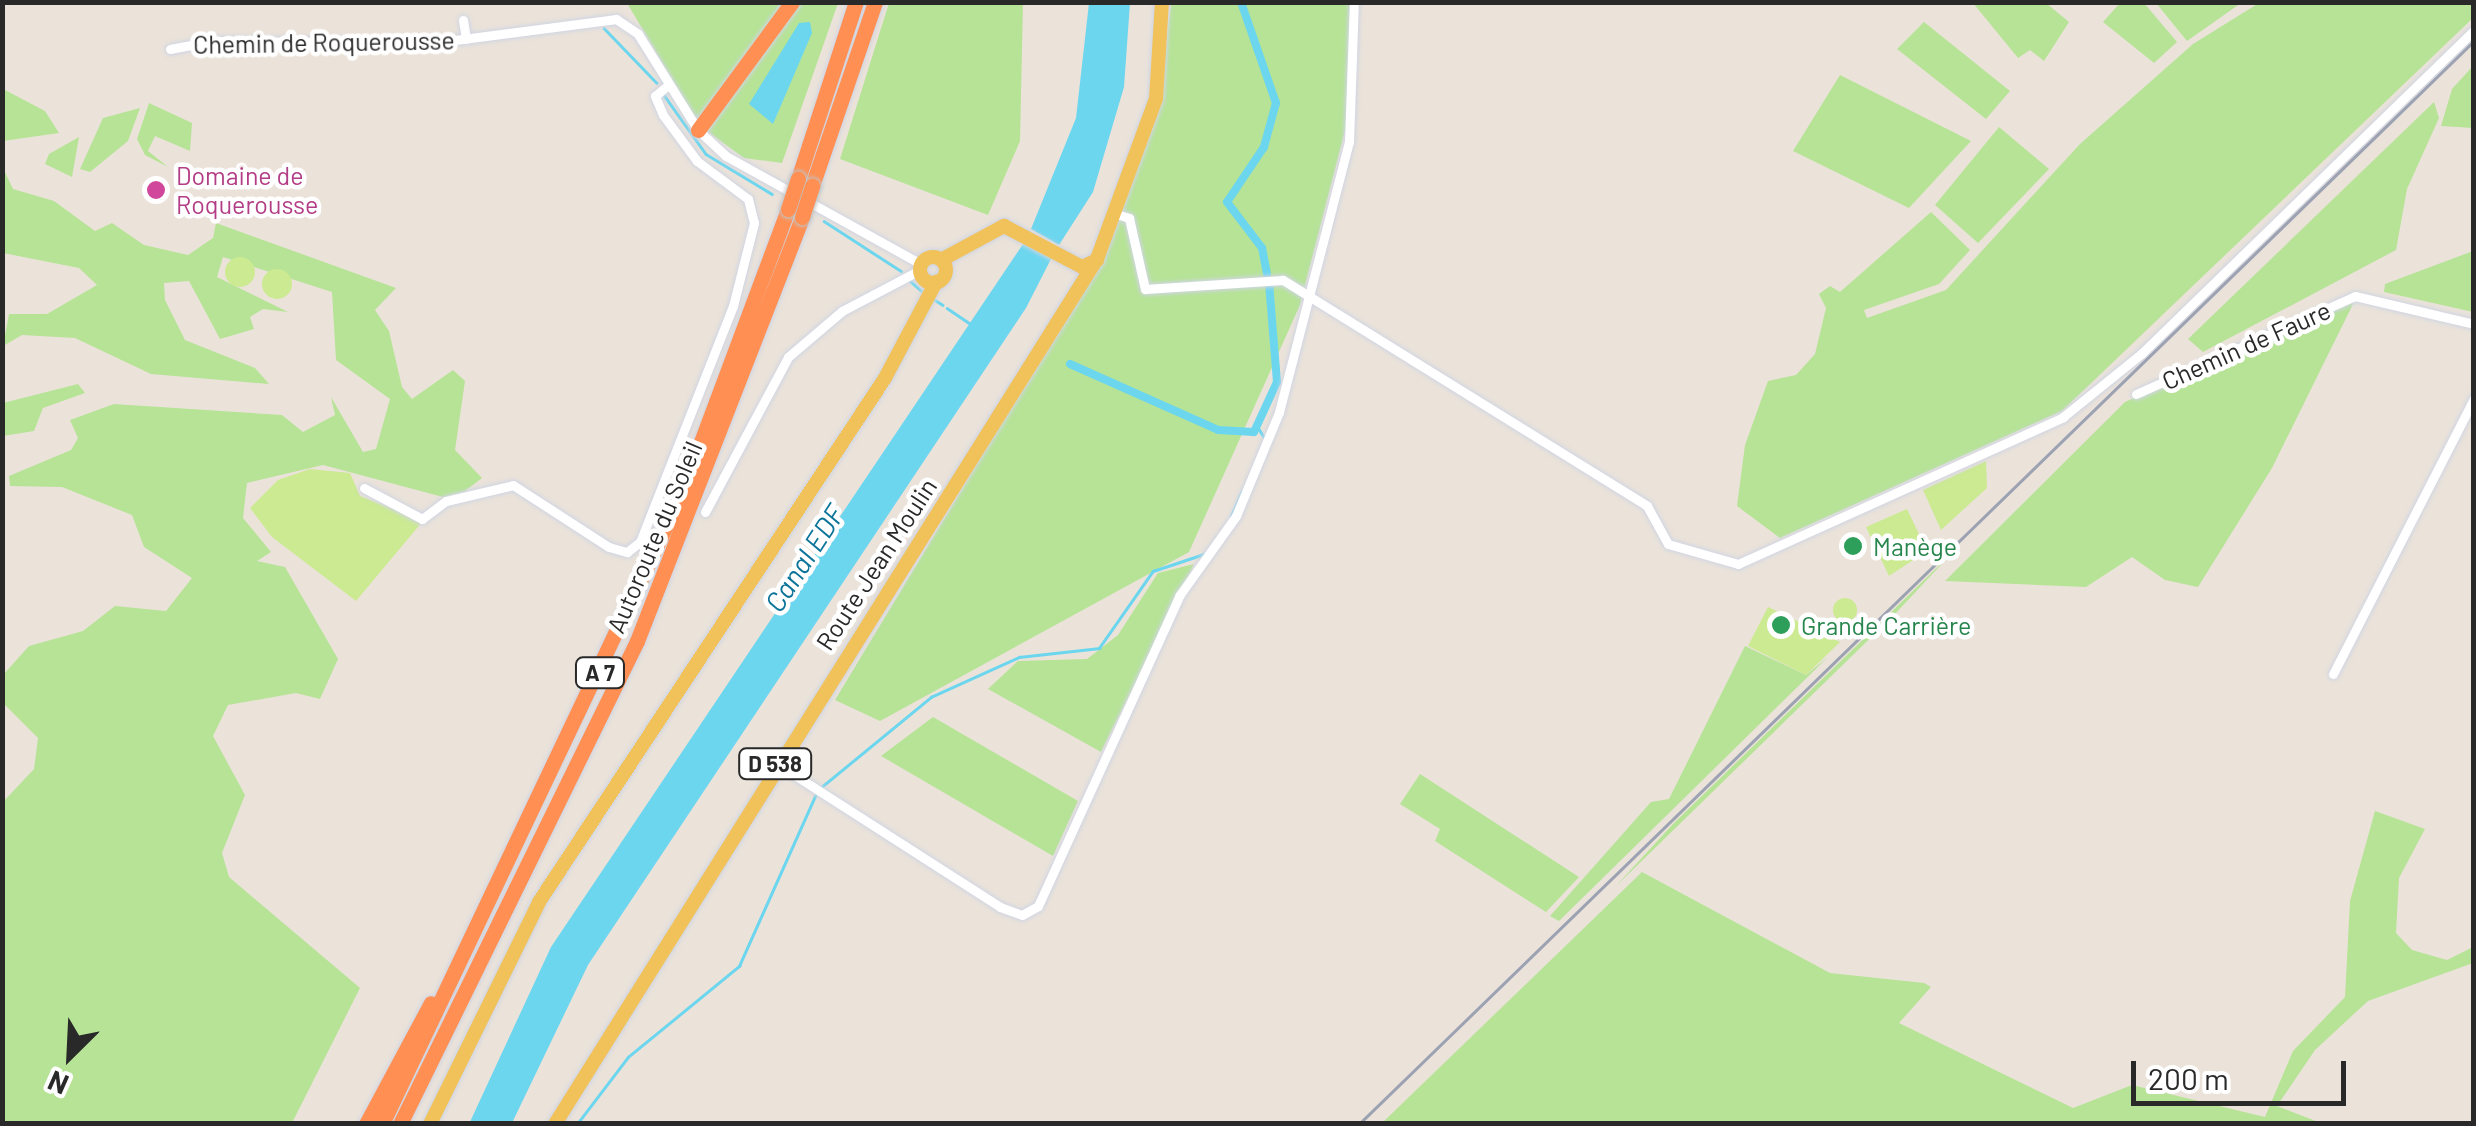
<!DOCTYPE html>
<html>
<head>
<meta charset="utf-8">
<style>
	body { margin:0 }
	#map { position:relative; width:2476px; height:1126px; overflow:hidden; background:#ebe3da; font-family:Barlow,sans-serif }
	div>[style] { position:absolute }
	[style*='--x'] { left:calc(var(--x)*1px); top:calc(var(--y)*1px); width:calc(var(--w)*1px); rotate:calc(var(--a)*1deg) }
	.green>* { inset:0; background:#b6e396 }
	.pitch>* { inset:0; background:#cbea91 }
	.round { border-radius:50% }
	.water>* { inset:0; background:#6cd6ef }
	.stream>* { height:2.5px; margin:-1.25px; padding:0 1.25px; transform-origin:1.25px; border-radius:1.25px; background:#6cd6ef }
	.canal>* { height:8px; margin:-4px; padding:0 4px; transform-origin:4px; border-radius:4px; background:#6cd6ef }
	.roads { filter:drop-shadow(0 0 2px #d0d5e2) drop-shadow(0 0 2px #d0d5e2) }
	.minor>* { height:9px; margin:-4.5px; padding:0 4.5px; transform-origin:4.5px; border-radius:4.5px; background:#fff }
	.primary>* { height:14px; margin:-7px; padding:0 7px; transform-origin:7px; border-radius:7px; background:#f1c25a }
	.primary>.ring { margin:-7px; padding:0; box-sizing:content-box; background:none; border:14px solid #f1c25a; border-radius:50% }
	.motorway>* { height:15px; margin:-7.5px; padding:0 7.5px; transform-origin:7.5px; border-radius:7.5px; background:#ff8f52 }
	.rail>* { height:2.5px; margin:-1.25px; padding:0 1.25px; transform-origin:1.25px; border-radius:1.25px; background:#9da2b3 }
	.bridges { filter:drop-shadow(0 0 2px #c3c3c3) drop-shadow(0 0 2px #c3c3c3) }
	.motorway-bridge>* { height:15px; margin:-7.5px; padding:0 7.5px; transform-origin:7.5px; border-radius:7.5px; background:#ff8f52 }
	.dots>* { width:28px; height:28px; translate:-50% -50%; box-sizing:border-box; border:5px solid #fff; border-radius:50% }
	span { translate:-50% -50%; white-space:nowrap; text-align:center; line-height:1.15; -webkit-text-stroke:9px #fff; paint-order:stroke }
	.shield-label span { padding:2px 8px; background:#fff; border:2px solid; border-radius:8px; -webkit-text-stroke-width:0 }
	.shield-label { font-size:22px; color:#292929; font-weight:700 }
	.street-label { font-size:25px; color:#292929 }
	.hotel-label { font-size:25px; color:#b23c85 }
	.left { translate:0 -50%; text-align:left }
	.leisure-label { font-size:25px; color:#27864d }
	.water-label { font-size:28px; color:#0c7499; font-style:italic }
	.frame { position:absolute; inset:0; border:5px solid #292929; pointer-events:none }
	.north { position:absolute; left:20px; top:1006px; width:100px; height:100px; -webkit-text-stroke:8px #fff; paint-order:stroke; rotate:204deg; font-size:28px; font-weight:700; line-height:40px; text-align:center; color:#292929 }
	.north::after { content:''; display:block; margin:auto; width:35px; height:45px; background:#292929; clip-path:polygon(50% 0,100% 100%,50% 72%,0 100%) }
	.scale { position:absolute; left:2131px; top:1061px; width:215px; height:45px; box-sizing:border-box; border:5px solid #292929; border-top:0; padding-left:12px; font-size:30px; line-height:35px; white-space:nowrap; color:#292929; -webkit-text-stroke:8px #fff; paint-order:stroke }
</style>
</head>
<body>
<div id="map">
	<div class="green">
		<div style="clip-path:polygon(2441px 2px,2471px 5px,2473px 18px,2062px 411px,1780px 538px,1737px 506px,1745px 445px,1768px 381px,1796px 375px,1815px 354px,1826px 308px,1819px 294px,1830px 286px,1840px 292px,1931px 212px,1970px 250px,1939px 284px,1864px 310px,1867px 318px,1946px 290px,2080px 144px,2193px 44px,2259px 3px)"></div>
		<div style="clip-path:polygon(627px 3px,838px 3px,782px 163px,744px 158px,700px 126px)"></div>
		<div style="clip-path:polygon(889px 3px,1023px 3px,1020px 141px,988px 215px,840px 159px)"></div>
		<div style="clip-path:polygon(1171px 3px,1352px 3px,1354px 96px,1300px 305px,1189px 552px,880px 721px,835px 700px,1105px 252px,1158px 114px)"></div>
		<div style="clip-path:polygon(1973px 3px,2046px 3px,2069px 22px,2044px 61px,2030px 50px,2018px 58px)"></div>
		<div style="clip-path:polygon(2120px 3px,2144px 3px,2177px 42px,2154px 63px,2103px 22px)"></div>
		<div style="clip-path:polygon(2156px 3px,2241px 3px,2187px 41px)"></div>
		<div style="clip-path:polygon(1924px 22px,2010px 91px,1986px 119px,1897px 49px)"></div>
		<div style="clip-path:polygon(2473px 66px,2473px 128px,2441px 126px,2452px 89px)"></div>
		<div style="clip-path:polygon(1840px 75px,1971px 141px,1909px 208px,1793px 151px)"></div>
		<div style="clip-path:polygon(3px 89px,45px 111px,59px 133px,3px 141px)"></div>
		<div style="clip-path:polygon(2434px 102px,2439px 118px,2407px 189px,2396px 250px,2203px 352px,2188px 339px)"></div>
		<div style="clip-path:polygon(149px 103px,192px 123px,190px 151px,155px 136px,148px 151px,168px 167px,145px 155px,137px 139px)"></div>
		<div style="clip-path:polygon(140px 108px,128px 141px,90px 172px,80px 169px,103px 118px)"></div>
		<div style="clip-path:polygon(1999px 127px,2049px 169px,1978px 243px,1935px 205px)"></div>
		<div style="clip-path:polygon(79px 137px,72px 177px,45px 164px,49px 154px)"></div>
		<div style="clip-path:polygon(2px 166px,13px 189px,54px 201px,95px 231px,112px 223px,144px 245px,188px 255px,213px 238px,216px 223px,396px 288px,375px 310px,389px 331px,402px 387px,412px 399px,453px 370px,465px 381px,455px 450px,482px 478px,465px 491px,443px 497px,323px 465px,247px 483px,243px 518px,271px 552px,257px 561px,285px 567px,338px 659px,320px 699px,296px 693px,228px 705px,213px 736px,245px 795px,222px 853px,229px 877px,360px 988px,292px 1123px,3px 1123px,3px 802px,34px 769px,38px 738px,3px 703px,3px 675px,29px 646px,83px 631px,115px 606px,166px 611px,192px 578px,144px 547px,132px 515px,62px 487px,10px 486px,9px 476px,71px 450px,78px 438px,70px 420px,114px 404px,282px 415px,303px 432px,335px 415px,331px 397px,363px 452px,376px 449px,390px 399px,336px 360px,332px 292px,223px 257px,217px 277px,288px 312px,263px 309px,250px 317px,254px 329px,220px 339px,189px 281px,164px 283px,165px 300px,185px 340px,255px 368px,269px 384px,151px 374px,75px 338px,22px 335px,3px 346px,9px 314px,47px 314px,97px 285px,79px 268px,3px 253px)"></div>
		<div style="clip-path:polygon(2473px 251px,2473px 312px,2384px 292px,2385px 284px)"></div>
		<div style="clip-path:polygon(2355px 300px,2272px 468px,2198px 587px,2165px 580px,2132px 557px,2086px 587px,1945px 581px,2125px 402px)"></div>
		<div style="clip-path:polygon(78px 384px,85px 393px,43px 408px,34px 431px,3px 436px,3px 403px)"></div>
		<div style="clip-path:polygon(1953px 552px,1893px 616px,1615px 887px,1673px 824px)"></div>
		<div style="clip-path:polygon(1194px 564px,1101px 752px,988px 689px,1018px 661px,1087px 659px,1118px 635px,1158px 573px)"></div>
		<div style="clip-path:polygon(1745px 646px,1806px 675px,1828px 657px,1559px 921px,1550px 916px,1651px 802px,1669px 799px)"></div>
		<div style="clip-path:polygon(933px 717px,1078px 801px,1053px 856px,881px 756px)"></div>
		<div style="clip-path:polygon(1420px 774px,1579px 877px,1546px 912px,1435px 841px,1440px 829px,1400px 804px)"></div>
		<div style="clip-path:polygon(2375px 811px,2425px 829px,2399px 878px,2396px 933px,2412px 950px,2447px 960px,2473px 947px,2473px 963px,2368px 1001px,2315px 1050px,2277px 1106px,2321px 1123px,1382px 1123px,1642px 872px,1830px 973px,1924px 983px,1931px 987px,1899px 1023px,2073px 1108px,2132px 1085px,2265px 1117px,2293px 1051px,2345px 997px,2350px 901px)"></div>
	</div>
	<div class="pitch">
		<div class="round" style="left:225px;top:257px;width:30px;height:30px"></div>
		<div class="round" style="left:262px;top:269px;width:30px;height:30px"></div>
		<div style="clip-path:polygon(1986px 461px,1987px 488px,1941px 530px,1923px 490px)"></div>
		<div style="clip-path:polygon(310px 469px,350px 473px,360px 496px,423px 521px,356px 601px,272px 537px,250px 508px,278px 480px)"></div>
		<div style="clip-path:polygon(1907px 509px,1927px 551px,1889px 576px,1866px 527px)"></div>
		<div class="round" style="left:1833px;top:598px;width:24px;height:24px"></div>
		<div style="clip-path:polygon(1768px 607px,1840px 642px,1806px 675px,1748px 646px)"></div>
	</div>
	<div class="water">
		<div style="clip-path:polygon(1089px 3px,1130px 3px,1124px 87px,1093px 192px,1059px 245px,1031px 229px,1076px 118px)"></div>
		<div style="clip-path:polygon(810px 22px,812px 33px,773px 124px,749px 104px,799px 23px)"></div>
		<div style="clip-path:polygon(1025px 241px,1052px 257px,1026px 308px,588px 965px,512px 1123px,469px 1124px,551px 947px)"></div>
	</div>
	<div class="stream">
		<div style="--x:604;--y:28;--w:76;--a:46.1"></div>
		<div style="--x:664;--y:95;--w:72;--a:54.6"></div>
		<div style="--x:706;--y:154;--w:77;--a:31.2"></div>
		<div style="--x:824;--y:221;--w:92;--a:33"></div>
		<div style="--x:908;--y:279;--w:18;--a:41"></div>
		<div style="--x:935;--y:300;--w:9;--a:32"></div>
		<div style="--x:947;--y:308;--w:29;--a:34"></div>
		<div style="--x:1259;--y:429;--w:9;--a:58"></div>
		<div style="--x:1231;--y:516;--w:27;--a:-66"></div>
		<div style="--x:819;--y:789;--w:145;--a:-39.4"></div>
		<div style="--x:931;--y:697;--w:97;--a:-24.4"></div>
		<div style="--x:1019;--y:657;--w:81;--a:-6.4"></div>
		<div style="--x:1099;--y:648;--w:94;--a:-55"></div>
		<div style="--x:1153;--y:571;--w:54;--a:-18.4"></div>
		<div style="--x:577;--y:1124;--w:84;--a:-52.7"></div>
		<div style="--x:628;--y:1057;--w:144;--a:-39.3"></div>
		<div style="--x:739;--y:966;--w:186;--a:-65.9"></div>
	</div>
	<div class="canal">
		<div style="--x:1241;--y:2;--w:107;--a:70.9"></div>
		<div style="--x:1276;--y:103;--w:46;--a:105.3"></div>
		<div style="--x:1264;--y:147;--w:66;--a:123.9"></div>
		<div style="--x:1227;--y:202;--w:58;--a:52.7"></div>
		<div style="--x:1262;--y:248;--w:26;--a:79"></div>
		<div style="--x:1070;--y:364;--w:162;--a:24"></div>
		<div style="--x:1218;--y:430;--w:36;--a:3"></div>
		<div style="--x:1254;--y:432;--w:55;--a:-65.3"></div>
		<div style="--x:1277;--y:382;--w:100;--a:-94.6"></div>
	</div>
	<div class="roads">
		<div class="minor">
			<div style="--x:463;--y:20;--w:19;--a:81"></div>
			<div style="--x:170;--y:49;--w:43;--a:-10.8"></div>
			<div style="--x:212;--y:41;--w:220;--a:0.5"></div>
			<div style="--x:432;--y:43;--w:186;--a:-7.4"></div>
			<div style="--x:616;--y:19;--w:27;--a:34"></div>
			<div style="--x:638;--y:34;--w:113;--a:58"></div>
			<div style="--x:698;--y:130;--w:38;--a:43"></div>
			<div style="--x:726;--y:156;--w:223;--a:29"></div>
			<div style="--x:1113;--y:213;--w:17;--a:17"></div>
			<div style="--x:1129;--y:218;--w:73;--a:77.3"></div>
			<div style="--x:1145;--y:289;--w:138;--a:-3.7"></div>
			<div style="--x:1283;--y:280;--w:428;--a:31.8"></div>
			<div style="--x:1647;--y:506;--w:43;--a:61.1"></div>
			<div style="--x:1668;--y:544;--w:73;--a:15.9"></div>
			<div style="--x:1738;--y:564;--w:357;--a:-24.3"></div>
			<div style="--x:2063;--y:417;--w:102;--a:-39"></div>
			<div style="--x:2142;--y:353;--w:463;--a:-44.2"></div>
			<div style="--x:2136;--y:394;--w:240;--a:-24.1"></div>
			<div style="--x:2355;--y:296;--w:122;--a:13.2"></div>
			<div style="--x:364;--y:488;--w:66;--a:28.1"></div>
			<div style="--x:422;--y:519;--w:30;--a:-37"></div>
			<div style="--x:446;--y:501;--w:69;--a:-13.4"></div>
			<div style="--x:513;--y:485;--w:114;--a:32.9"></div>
			<div style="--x:609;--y:547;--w:19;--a:16"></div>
			<div style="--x:627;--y:552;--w:16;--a:-38"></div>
			<div style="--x:640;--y:542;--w:254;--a:-68.5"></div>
			<div style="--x:733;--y:306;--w:86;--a:-75.8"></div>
			<div style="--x:754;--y:223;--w:25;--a:-104"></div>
			<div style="--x:748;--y:199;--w:64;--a:-143.3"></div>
			<div style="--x:697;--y:161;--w:57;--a:-126.5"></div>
			<div style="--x:663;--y:115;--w:21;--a:-113"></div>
			<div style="--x:655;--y:96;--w:17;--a:-40"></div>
			<div style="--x:705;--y:512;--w:176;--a:-61.8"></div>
			<div style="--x:788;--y:357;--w:71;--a:-40.4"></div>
			<div style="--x:842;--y:311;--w:88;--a:-27.7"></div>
			<div style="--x:2333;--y:674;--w:310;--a:-62.9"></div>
			<div style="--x:779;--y:765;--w:263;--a:32.7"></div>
			<div style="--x:1000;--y:907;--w:23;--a:20"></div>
			<div style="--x:1022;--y:915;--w:18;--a:-29"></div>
			<div style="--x:1038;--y:906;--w:341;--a:-65.5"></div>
			<div style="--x:1179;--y:596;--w:98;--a:-54.5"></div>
			<div style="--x:1236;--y:516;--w:113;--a:-67.5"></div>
			<div style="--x:1279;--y:412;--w:279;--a:-75.5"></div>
			<div style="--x:1349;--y:142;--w:140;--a:-88"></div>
		</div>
		<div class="primary">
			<div class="ring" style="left:920px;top:257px;width:12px;height:12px"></div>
			<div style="--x:941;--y:260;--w:72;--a:-28.4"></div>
			<div style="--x:1004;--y:226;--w:88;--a:27.7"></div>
			<div style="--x:1082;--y:267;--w:17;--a:-25"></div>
			<div style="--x:430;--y:1124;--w:247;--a:-63.8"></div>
			<div style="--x:539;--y:902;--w:628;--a:-56.56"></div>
			<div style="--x:885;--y:378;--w:109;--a:-62"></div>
			<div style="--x:555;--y:1124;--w:1021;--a:-57.93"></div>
			<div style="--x:1097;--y:259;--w:171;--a:-69.8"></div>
			<div style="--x:1156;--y:99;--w:97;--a:-86.5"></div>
		</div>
		<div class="motorway">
			<div style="--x:698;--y:130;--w:159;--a:-53.7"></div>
			<div style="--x:798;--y:179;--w:186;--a:-71.9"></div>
			<div style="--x:812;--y:186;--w:194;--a:-71.1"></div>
			<div style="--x:366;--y:1124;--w:137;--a:-61.8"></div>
			<div style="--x:382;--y:1124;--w:702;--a:-64.6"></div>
			<div style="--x:683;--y:490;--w:300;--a:-69.5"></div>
			<div style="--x:400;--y:1124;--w:538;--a:-63.86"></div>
			<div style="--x:637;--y:641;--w:455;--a:-68.7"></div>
		</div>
	</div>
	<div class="rail">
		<div style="--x:1359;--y:1124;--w:1554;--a:-44.17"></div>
	</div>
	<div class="bridges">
		<div class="motorway-bridge">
			<div style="--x:788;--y:209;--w:32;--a:-72"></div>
			<div style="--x:802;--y:217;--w:33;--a:-72"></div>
		</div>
	</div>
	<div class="dots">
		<div style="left:156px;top:190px;background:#d1479c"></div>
		<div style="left:1853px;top:546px;background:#2e9e5b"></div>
		<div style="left:1781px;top:625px;background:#2e9e5b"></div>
	</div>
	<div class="shield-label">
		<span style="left:600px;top:673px">A 7</span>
		<span style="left:775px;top:764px">D 538</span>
	</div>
	<div class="street-label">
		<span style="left:324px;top:42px;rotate:-1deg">Chemin de Roquerousse</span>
		<span style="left:2246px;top:345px;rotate:-24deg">Chemin de Faure</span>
		<span style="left:654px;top:537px;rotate:-67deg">Autoroute du Soleil</span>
		<span style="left:876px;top:564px;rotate:-57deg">Route Jean Moulin</span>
	</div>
	<div class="hotel-label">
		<span class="left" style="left:176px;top:190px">Domaine de<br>Roquerousse</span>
	</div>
	<div class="leisure-label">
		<span class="left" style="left:1873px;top:546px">Manège</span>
		<span class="left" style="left:1801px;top:625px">Grande Carrière</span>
	</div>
	<div class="water-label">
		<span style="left:804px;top:558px;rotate:-57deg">Canal EDF</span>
	</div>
	<div class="frame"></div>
	<div class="north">N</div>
	<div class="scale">200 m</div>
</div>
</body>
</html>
